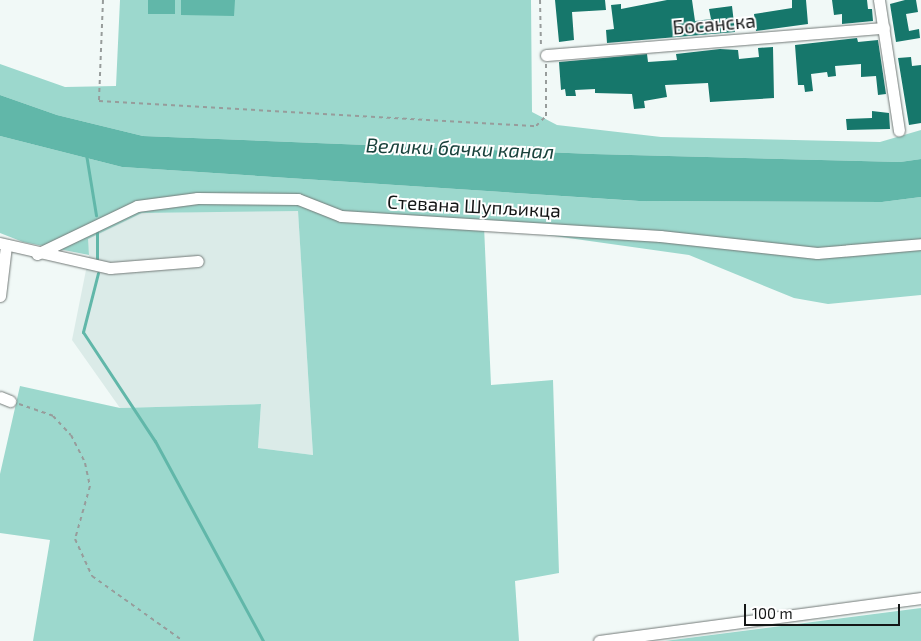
<!DOCTYPE html>
<html>
<head>
<meta charset="utf-8">
<style>
	body { margin:0 }
	#map { position:relative; width:921px; height:641px; overflow:hidden; background:#f1f9f7; font-family:"Exo 2",sans-serif }
	div>[style] { position:absolute }
	[style*='--x'] { left:calc(var(--x)*1px); top:calc(var(--y)*1px); width:calc(var(--w)*1px); rotate:calc(var(--a)*1deg) }
	.built>* { inset:0; background:#dbebe8 }
	.green>* { inset:0; background:#9cd8cd }
	.water>* { inset:0; background:#61b7a9 }
	.stream>* { height:3px; margin:-1.5px; padding:0 1.5px; transform-origin:1.5px; border-radius:1.5px; background:#61b7a9 }
	.building>* { inset:0; background:#16776b }
	.path>* { height:2px; margin-top:-1px; transform-origin:0; background:repeating-linear-gradient(90deg,#979c9b 0 4px,transparent 0 8px) }
	.roads { filter:drop-shadow(0 0 1px #727977) drop-shadow(0 0 1px #727977) }
	.minor>* { height:11px; margin:-5.5px; padding:0 5.5px; transform-origin:5.5px; border-radius:5.5px; background:#fff }
	span { translate:-50% -50%; white-space:nowrap; text-align:center; line-height:1.15; -webkit-text-stroke:4px #fff; paint-order:stroke }
	.street-label { font-size:19px; color:#141616 }
	.water-label { font-size:20px; color:#18413b; font-style:italic }
	.scale { position:absolute; left:744px; top:604px; width:156px; height:22px; box-sizing:border-box; border:2px solid #141616; border-top:0; padding-left:6px; font-size:15px; line-height:18px; white-space:nowrap; color:#141616; -webkit-text-stroke:4px #fff; paint-order:stroke }
</style>
</head>
<body>
<div id="map">
	<div class="built">
		<div style="clip-path:polygon(298px 210px,313px 455px,258px 448px,261px 404px,120px 408px,72px 340px,89px 255px,87px 239px,142px 213px)"></div>
	</div>
	<div class="green">
		<div style="clip-path:polygon(120px 0,531px 0,532px 112px,557px 125px,661px 137px,880px 142px,921px 130px,921px 159px,900px 162px,593px 154px,143px 136px,57px 115px,0 95px,0 64px,65px 87px,116px 86px)"></div>
		<div style="clip-path:polygon(0 136px,122px 167px,638px 201px,882px 202px,921px 197px,921px 295px,828px 304px,794px 298px,689px 255px,484px 226px,491px 385px,553px 380px,559px 573px,515px 581px,519px 641px,33px 641px,50px 540px,0 533px,0 474px,20px 386px,120px 408px,261px 404px,258px 448px,313px 455px,298px 211px,142px 213px,88px 239px,89px 255px,23px 242px,0 233px)"></div>
		<div style="clip-path:polygon(921px 608px,921px 641px,665px 641px)"></div>
	</div>
	<div class="water">
		<div style="clip-path:polygon(148px 0,175px 0,175px 14px,148px 14px)"></div>
		<div style="clip-path:polygon(181px 0,235px 0,234px 16px,181px 15px)"></div>
		<div style="clip-path:polygon(0 95px,57px 115px,143px 136px,593px 154px,900px 162px,921px 159px,921px 197px,882px 202px,639px 201px,122px 167px,0 136px)"></div>
	</div>
	<div class="stream">
		<div style="--x:86;--y:154;--w:62;--a:80.7"></div>
		<div style="--x:97;--y:230;--w:30;--a:90"></div>
		<div style="--x:98;--y:273;--w:61;--a:104.3"></div>
		<div style="--x:83;--y:332;--w:131;--a:56.6"></div>
		<div style="--x:155;--y:441;--w:227;--a:61.6"></div>
	</div>
	<div class="building">
		<div style="clip-path:polygon(555px 0,605px 0,606px 10px,572px 12px,574px 40px,559px 42px)"></div>
		<div style="clip-path:polygon(667px 0,692px 0,695px 21px,711px 19px,709px 9px,732px 6px,735px 32px,607px 43px,606px 30px,614px 29px,611px 5px,621px 4px,621px 9px)"></div>
		<div style="clip-path:polygon(792px 0,806px 0,808px 24px,756px 31px,754px 14px,792px 8px)"></div>
		<div style="clip-path:polygon(832px 0,867px 0,868px 9px,872px 9px,873px 21px,842px 24px,842px 14px,834px 15px)"></div>
		<div style="clip-path:polygon(905px 0,916px 0,918px 12px,906px 14px,909px 31px,919px 29px,920px 38px,896px 42px,890px 4px)"></div>
		<div style="clip-path:polygon(857px 38px,858px 42px,878px 40px,886px 94px,878px 95px,876px 76px,861px 77px,861px 64px,835px 66px,836px 76px,828px 77px,827px 72px,811px 74px,813px 91px,805px 92px,804px 85px,798px 85px,795px 45px)"></div>
		<div style="clip-path:polygon(773px 47px,774px 98px,710px 102px,708px 83px,665px 85px,667px 97px,644px 101px,645px 108px,634px 109px,632px 94px,595px 93px,595px 89px,575px 90px,576px 96px,566px 96px,565px 89px,561px 90px,559px 62px,647px 54px,648px 62px,677px 60px,676px 54px,720px 49px,738px 50px,739px 59px,759px 57px,758px 48px)"></div>
		<div style="clip-path:polygon(911px 57px,912px 66px,921px 65px,921px 123px,909px 125px,898px 58px)"></div>
		<div style="clip-path:polygon(872px 111px,889px 113px,890px 129px,847px 130px,846px 119px,872px 118px)"></div>
	</div>
	<div class="path">
		<div style="--x:103;--y:0;--w:101;--a:92.3"></div>
		<div style="--x:99;--y:101;--w:438;--a:3.3"></div>
		<div style="--x:536;--y:126;--w:14;--a:-45"></div>
		<div style="--x:546;--y:116;--w:52;--a:-90"></div>
		<div style="--x:540;--y:0;--w:46;--a:88.8"></div>
		<div style="--x:19;--y:404;--w:36;--a:19"></div>
		<div style="--x:53;--y:416;--w:26;--a:47"></div>
		<div style="--x:71;--y:435;--w:31;--a:63"></div>
		<div style="--x:85;--y:463;--w:24;--a:78"></div>
		<div style="--x:90;--y:486;--w:55;--a:105.8"></div>
		<div style="--x:75;--y:539;--w:41;--a:65.3"></div>
		<div style="--x:92;--y:576;--w:112;--a:35.5"></div>
	</div>
	<div class="roads">
		<div class="minor">
			<div style="--x:879;--y:0;--w:132;--a:81.3"></div>
			<div style="--x:546;--y:55;--w:339;--a:-4.6"></div>
			<div style="--x:0;--y:243;--w:113;--a:12.8"></div>
			<div style="--x:110;--y:268;--w:88;--a:-4.5"></div>
			<div style="--x:37;--y:254;--w:111;--a:-25.6"></div>
			<div style="--x:137;--y:206;--w:61;--a:-7.6"></div>
			<div style="--x:197;--y:198;--w:101;--a:0.6"></div>
			<div style="--x:298;--y:199;--w:46;--a:21.6"></div>
			<div style="--x:341;--y:216;--w:320;--a:3.6"></div>
			<div style="--x:660;--y:236;--w:158;--a:6.2"></div>
			<div style="--x:817;--y:253;--w:104;--a:-4.9"></div>
			<div style="--x:0;--y:296;--w:50;--a:-83.2"></div>
			<div style="--x:0;--y:397;--w:11;--a:22"></div>
			<div style="--x:599;--y:641;--w:325;--a:-7.6"></div>
		</div>
	</div>
	<div class="street-label">
		<span style="left:714px;top:24px;rotate:-5deg">Босанска</span>
		<span style="left:474px;top:206px;rotate:3deg">Стевана Шупљикца</span>
	</div>
	<div class="water-label">
		<span style="left:460px;top:148px;rotate:2deg">Велики бачки канал</span>
	</div>
	<div class="scale">100 m</div>
</div>
</body>
</html>
